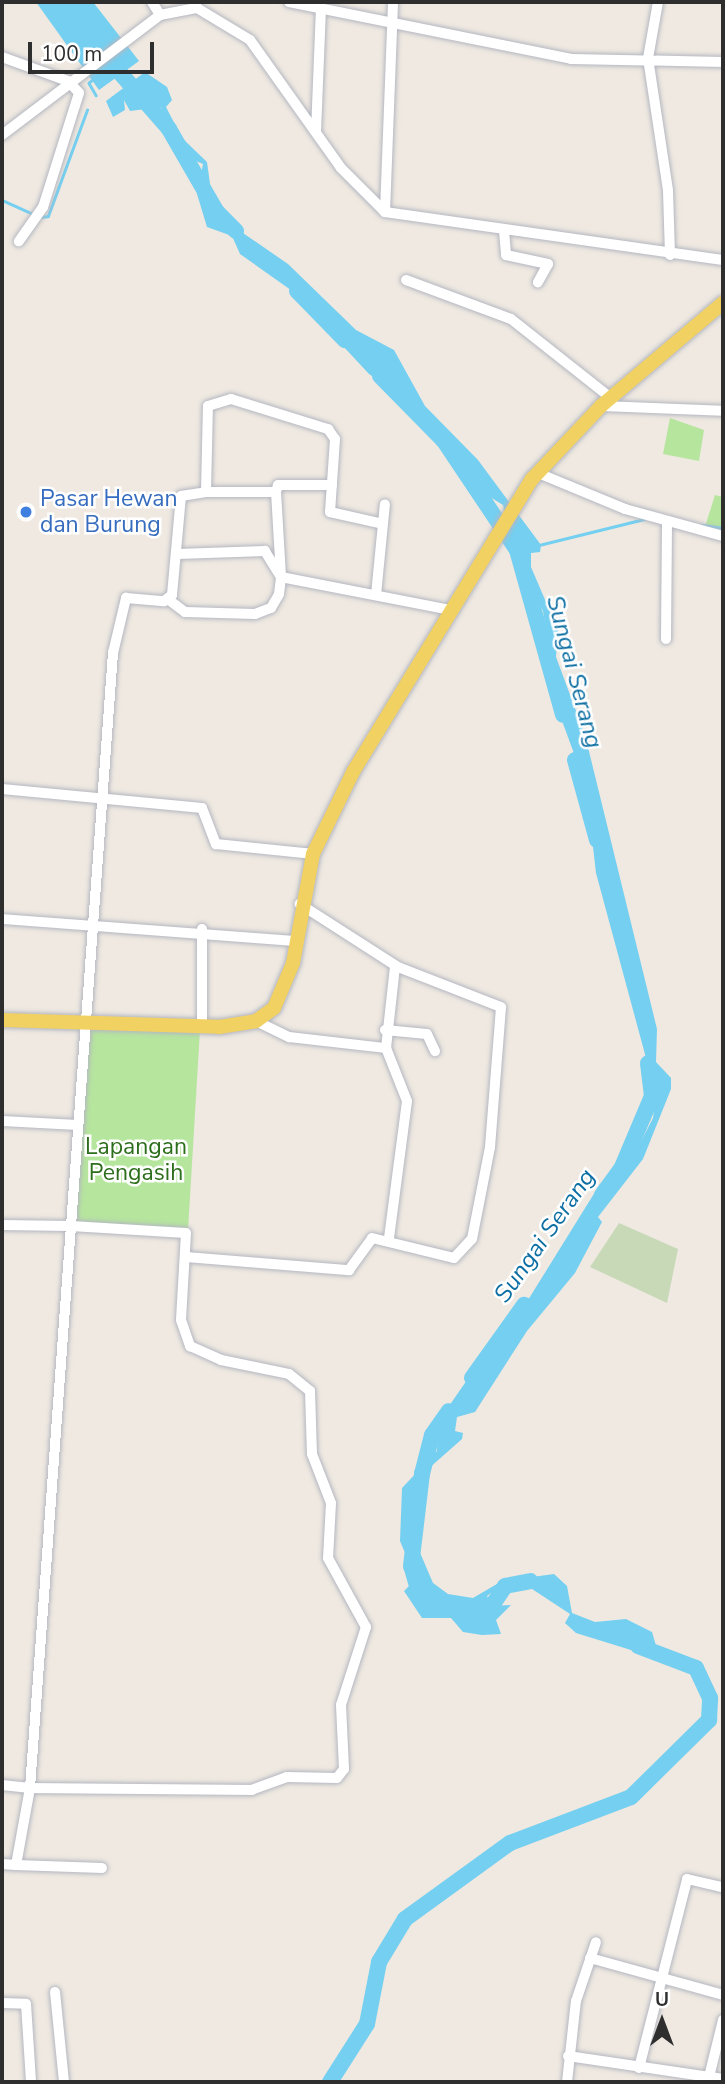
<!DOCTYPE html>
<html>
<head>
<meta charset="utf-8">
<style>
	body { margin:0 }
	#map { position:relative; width:725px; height:2084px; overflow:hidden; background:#efe9e1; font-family:"Nunito Sans",sans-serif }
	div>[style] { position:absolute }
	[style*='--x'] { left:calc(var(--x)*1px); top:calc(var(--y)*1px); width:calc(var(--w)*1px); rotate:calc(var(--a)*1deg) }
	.green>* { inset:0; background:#b6e59e }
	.cemetery>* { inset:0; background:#c8d9b8 }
	.water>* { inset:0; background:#75cff0 }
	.stream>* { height:2.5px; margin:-1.25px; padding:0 1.25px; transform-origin:1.25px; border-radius:1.25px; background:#75cff0 }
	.river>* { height:16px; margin:-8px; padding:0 8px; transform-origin:8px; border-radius:8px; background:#75cff0 }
	.roads { filter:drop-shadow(0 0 2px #b4b7c1) drop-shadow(0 0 2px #b4b7c1) }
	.minor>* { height:10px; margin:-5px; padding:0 5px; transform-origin:5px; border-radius:5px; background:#fff }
	.major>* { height:14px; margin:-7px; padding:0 7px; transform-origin:7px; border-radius:7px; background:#f2d163 }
	.dots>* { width:19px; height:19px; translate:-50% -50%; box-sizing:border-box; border:4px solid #fff; border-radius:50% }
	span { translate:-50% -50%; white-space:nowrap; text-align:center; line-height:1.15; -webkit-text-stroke:5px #fff; paint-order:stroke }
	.shop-label { font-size:23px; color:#366cbe }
	.left { translate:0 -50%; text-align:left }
	.park-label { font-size:23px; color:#2c6e1b }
	.water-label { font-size:24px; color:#0d6fa3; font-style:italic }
	.frame { position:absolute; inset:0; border:4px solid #2e2e2e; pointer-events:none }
	.north { position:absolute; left:627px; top:1986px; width:70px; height:70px; -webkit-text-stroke:5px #fff; paint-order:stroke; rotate:0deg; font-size:19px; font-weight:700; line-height:28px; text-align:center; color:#2e2e2e }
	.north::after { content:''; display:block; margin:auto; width:24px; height:32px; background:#2e2e2e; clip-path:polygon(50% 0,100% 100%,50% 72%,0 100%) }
	.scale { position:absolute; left:28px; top:42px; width:126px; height:32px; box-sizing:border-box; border:4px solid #2e2e2e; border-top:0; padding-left:9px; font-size:21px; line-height:24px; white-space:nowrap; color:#2e2e2e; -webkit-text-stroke:5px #fff; paint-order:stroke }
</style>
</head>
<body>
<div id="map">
	<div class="green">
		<div style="clip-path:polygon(670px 418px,704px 430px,699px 461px,663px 454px)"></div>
		<div style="clip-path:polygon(715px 495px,723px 497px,723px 535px,704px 530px)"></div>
		<div style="clip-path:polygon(90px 1023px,200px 1030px,188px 1230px,75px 1221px)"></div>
	</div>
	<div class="cemetery">
		<div style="clip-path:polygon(619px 1223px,678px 1249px,667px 1303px,590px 1267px)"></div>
	</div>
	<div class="water">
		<div style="clip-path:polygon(36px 2px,93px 2px,139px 61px,99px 90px)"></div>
		<div style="clip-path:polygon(145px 72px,167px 87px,172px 100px,166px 107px,182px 138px,207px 162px,214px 213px,288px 264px,356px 330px,394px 350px,425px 406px,478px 460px,541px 545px,540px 552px,531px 553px,531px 567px,558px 630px,556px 657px,585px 735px,657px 1029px,656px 1062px,671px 1078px,671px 1089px,643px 1159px,598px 1217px,602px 1222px,575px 1273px,527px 1331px,475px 1412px,457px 1417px,455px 1431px,463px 1433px,462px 1439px,419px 1477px,412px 1534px,433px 1583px,448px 1594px,473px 1598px,502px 1581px,554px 1574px,567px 1586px,572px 1613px,595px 1622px,626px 1619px,652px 1632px,660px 1659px,576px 1633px,565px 1623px,570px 1614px,526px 1585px,500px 1586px,487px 1596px,492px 1606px,511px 1605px,496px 1620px,501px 1634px,482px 1635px,463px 1632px,451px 1618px,422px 1618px,404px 1591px,416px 1579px,400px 1541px,402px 1488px,437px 1451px,438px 1422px,476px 1367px,492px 1358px,600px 1184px,626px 1171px,653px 1118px,656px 1095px,596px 873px,586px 786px,558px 710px,543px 611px,514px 550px,503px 505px,482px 492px,415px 405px,369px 374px,329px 331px,334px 323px,322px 312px,240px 254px,232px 236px,207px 227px,197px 194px,203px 164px,172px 151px,184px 150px,161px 107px,130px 111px,124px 100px,125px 110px,113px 117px,106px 101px)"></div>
	</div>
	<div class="stream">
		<div style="--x:94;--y:79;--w:6;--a:141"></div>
		<div style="--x:89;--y:83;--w:14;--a:60"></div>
		<div style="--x:2;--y:200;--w:34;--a:24"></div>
		<div style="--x:42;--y:217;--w:6;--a:-9"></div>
		<div style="--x:48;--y:216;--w:113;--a:-69.8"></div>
		<div style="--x:702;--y:525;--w:21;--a:8"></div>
		<div style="--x:539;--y:545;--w:108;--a:-13.9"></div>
	</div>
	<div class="river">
		<div style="--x:108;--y:59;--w:93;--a:48.9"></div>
		<div style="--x:169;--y:129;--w:96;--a:60"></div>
		<div style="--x:217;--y:212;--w:27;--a:45"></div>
		<div style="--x:297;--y:291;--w:69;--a:45.6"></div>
		<div style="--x:380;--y:376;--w:91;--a:45.4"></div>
		<div style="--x:444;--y:441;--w:131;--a:56.2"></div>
		<div style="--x:517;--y:550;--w:171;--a:74.4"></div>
		<div style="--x:575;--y:760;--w:83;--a:74.6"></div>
		<div style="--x:602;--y:1195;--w:34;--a:-54"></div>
		<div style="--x:622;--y:1167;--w:77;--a:-67.1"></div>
		<div style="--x:652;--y:1096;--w:33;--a:-97"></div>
		<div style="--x:472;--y:1378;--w:90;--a:-54.5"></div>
		<div style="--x:421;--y:1600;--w:35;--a:-106"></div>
		<div style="--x:411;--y:1566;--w:93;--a:-83.2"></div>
		<div style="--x:422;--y:1474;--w:40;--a:-75.6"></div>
		<div style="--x:432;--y:1435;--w:29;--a:-55"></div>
		<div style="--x:483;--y:1619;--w:40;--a:-56"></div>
		<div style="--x:505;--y:1586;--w:26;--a:-11"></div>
		<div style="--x:330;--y:2082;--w:69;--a:-57.5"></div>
		<div style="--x:367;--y:2024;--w:63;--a:-79"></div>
		<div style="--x:379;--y:1962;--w:50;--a:-58.8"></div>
		<div style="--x:405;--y:1919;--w:130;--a:-35.9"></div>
		<div style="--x:510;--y:1843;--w:129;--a:-20.8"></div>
		<div style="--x:631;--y:1797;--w:110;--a:-44.6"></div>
		<div style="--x:709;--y:1720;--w:22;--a:-87"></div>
		<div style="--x:710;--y:1698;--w:33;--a:-115"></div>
		<div style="--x:696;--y:1668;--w:62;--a:-159.2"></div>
	</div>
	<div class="roads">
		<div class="minor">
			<div style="--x:152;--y:2;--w:15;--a:58"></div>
			<div style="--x:289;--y:2;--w:288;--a:11.4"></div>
			<div style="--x:571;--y:59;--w:152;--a:1.1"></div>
			<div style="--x:658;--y:2;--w:57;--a:100.1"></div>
			<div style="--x:648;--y:58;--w:134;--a:81.4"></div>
			<div style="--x:668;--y:191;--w:64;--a:88.2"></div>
			<div style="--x:2;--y:57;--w:70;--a:20"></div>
			<div style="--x:68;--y:81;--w:16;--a:47"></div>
			<div style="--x:79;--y:93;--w:120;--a:107.5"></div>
			<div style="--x:43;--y:207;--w:42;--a:125.2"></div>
			<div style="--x:316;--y:132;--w:123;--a:-87.7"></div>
			<div style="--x:2;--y:135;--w:198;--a:-37.2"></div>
			<div style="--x:160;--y:15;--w:38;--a:-11"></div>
			<div style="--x:197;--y:8;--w:62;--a:31.1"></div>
			<div style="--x:250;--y:40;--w:157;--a:54.6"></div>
			<div style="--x:341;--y:168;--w:62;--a:45"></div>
			<div style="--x:385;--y:212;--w:341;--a:8.1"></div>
			<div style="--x:385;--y:212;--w:210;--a:-87.8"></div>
			<div style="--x:504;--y:231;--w:24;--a:85"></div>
			<div style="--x:506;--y:255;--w:43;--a:12.1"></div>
			<div style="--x:548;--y:264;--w:21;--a:119"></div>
			<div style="--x:406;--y:280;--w:112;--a:20.4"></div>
			<div style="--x:511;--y:319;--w:127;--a:38.3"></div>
			<div style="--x:601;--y:406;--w:122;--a:2.3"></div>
			<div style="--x:538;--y:473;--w:94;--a:22.5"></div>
			<div style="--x:625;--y:509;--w:102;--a:15.4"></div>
			<div style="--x:206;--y:492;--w:70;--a:0"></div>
			<div style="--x:276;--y:492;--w:85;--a:86.6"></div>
			<div style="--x:281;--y:577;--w:172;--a:11"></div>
			<div style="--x:276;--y:492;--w:7;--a:-74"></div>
			<div style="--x:278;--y:485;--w:54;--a:0"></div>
			<div style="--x:376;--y:595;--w:91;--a:-84.4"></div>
			<div style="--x:169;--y:600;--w:20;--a:37"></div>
			<div style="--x:185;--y:612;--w:70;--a:1.6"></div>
			<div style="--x:255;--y:614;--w:17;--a:-21"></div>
			<div style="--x:271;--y:608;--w:16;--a:-60"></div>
			<div style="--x:279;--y:594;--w:17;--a:-83"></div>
			<div style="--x:281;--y:577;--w:31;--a:-122"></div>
			<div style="--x:265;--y:551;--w:88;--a:178"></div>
			<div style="--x:666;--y:639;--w:116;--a:-89.5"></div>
			<div style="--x:2;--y:789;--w:201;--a:5.4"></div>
			<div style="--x:202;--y:808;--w:39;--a:69"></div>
			<div style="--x:216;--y:844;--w:98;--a:5.9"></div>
			<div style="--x:2;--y:919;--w:295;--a:4.3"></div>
			<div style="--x:202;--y:929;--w:98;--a:90"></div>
			<div style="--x:256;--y:1021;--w:37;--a:26"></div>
			<div style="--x:289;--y:1037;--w:98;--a:6.5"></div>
			<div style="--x:385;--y:1030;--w:42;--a:5.4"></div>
			<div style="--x:427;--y:1034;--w:19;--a:65"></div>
			<div style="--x:2;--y:1121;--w:76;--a:3"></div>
			<div style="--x:2;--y:1225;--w:69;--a:0.8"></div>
			<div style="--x:71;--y:1226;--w:575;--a:-85.81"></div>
			<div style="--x:113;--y:653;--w:57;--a:-76.7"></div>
			<div style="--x:126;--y:598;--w:38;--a:5"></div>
			<div style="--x:164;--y:601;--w:10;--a:-37"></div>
			<div style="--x:172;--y:595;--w:99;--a:-84.8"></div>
			<div style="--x:181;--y:496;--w:25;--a:-9"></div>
			<div style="--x:206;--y:492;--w:86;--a:-88.7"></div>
			<div style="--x:208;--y:406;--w:24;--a:-17"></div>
			<div style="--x:231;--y:399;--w:102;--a:17.2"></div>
			<div style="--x:328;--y:429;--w:12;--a:55"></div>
			<div style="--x:335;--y:439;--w:73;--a:93.9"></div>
			<div style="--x:330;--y:512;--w:54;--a:12.8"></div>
			<div style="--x:389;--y:1238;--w:138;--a:-82.5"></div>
			<div style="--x:407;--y:1101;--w:57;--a:-111.6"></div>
			<div style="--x:386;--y:1048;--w:82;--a:-83.7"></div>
			<div style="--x:186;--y:1257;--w:164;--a:4.6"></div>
			<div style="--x:349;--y:1270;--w:39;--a:-54"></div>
			<div style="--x:372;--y:1238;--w:84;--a:13.7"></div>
			<div style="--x:454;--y:1258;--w:26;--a:-47"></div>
			<div style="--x:472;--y:1239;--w:94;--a:-78.9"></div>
			<div style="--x:490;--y:1147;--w:140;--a:-85.5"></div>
			<div style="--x:501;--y:1007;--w:110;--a:-158.8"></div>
			<div style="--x:398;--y:967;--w:117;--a:-147.3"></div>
			<div style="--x:2;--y:1785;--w:28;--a:6"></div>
			<div style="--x:30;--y:1788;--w:563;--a:-85.83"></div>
			<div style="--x:71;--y:1226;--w:115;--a:3.5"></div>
			<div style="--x:186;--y:1233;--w:87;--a:93.3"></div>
			<div style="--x:181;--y:1320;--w:28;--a:71"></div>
			<div style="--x:190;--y:1346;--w:34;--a:24"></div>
			<div style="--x:221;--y:1360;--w:69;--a:11.6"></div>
			<div style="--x:289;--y:1374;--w:27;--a:39"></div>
			<div style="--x:310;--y:1391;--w:63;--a:88.2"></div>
			<div style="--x:312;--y:1454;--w:53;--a:68.8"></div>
			<div style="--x:331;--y:1503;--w:55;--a:93.1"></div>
			<div style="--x:328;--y:1558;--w:79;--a:61.2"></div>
			<div style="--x:366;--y:1627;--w:82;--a:107.8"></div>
			<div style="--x:341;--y:1705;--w:64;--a:87.3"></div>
			<div style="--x:344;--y:1769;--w:11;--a:128"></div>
			<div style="--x:337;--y:1778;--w:50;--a:-178.9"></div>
			<div style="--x:287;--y:1777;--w:37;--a:160"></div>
			<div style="--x:252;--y:1790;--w:222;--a:-179.5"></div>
			<div style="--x:30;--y:1788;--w:78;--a:100.3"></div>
			<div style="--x:16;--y:1865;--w:14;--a:-176"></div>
			<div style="--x:16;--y:1865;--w:86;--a:2"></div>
			<div style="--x:590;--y:1958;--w:138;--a:15.5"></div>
			<div style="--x:55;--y:1992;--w:90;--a:84.3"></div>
			<div style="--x:2;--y:2003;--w:24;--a:2"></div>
			<div style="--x:26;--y:2004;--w:78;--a:86.3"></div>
			<div style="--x:568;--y:2056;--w:157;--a:8.4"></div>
			<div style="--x:639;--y:2068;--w:195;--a:-75.7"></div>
			<div style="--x:687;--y:1879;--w:37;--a:13"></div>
			<div style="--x:709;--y:2077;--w:59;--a:-76.2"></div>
			<div style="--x:567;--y:2082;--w:81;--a:-83.7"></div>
			<div style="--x:576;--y:2001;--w:62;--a:-71.3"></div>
		</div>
		<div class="major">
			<div style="--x:2;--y:1020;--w:217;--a:1.8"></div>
			<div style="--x:219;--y:1027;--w:37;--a:-9"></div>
			<div style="--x:256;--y:1021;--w:22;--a:-36"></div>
			<div style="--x:274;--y:1008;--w:49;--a:-67.1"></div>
			<div style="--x:293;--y:963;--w:111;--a:-79.6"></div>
			<div style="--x:313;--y:854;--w:91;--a:-64"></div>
			<div style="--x:353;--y:772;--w:343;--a:-58.6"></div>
			<div style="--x:532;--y:479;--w:100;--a:-46.6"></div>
			<div style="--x:601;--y:406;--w:160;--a:-40.2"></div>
		</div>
	</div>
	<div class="dots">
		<div style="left:26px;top:512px;background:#3f7fe0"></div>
	</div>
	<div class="shop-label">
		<span class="left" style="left:40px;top:512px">Pasar Hewan<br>dan Burung</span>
	</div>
	<div class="park-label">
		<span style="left:136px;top:1160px">Lapangan<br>Pengasih</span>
	</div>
	<div class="water-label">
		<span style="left:574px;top:672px;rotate:75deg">Sungai Serang</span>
		<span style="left:545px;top:1236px;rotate:-55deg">Sungai Serang</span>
	</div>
	<div class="frame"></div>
	<div class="north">U</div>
	<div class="scale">100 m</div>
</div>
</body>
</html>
